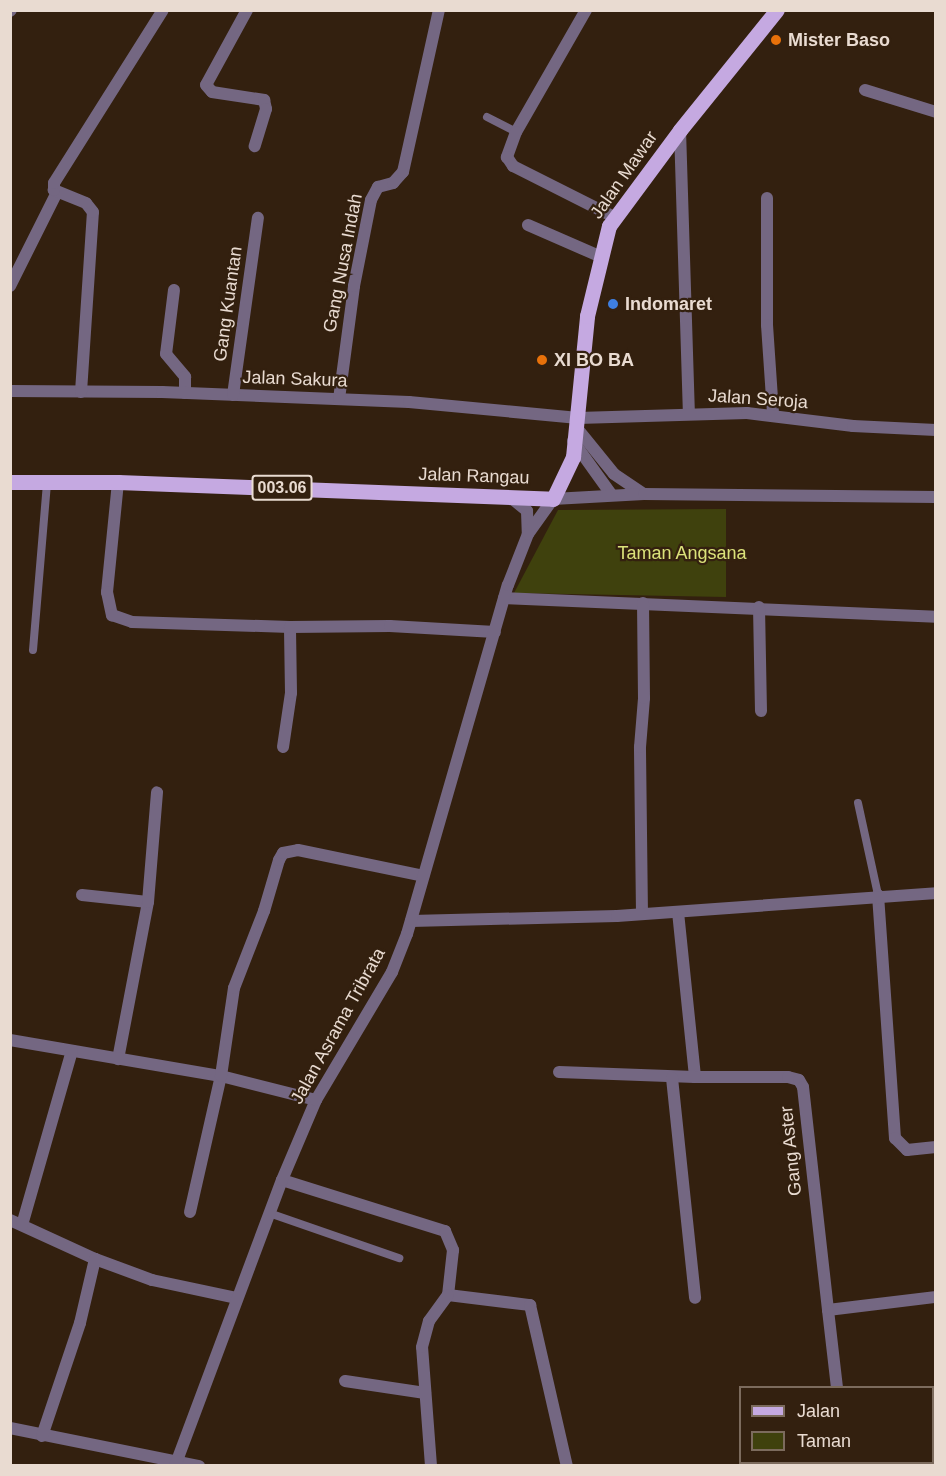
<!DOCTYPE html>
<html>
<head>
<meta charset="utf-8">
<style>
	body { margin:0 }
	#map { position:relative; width:946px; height:1476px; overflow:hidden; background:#33200f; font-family:Arial,sans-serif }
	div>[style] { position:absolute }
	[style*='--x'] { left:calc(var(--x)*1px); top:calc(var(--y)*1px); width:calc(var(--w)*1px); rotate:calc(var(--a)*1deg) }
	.green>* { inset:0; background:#3f410d }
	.service>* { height:8px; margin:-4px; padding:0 4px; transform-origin:4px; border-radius:4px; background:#746782 }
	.minor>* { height:12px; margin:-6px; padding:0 6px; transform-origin:6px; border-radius:6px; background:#746782 }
	.tertiary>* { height:12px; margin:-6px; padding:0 6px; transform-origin:6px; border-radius:6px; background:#746782 }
	.primary>* { height:15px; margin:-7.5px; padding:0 7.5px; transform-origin:7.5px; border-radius:7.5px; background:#c5a9e1 }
	.dots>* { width:16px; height:16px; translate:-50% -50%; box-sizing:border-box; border:3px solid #33200f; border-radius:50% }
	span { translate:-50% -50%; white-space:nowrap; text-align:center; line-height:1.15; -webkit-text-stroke:4.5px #33200f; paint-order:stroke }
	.shield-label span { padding:2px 4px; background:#33200f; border:2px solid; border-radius:4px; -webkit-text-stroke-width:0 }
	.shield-label { font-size:16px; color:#e9dbd1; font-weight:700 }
	.poi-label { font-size:18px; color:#e9dbd1; font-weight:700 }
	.left { translate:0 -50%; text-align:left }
	.street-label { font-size:18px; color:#e9dbd1 }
	.park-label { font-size:18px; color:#dbe27a }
	.frame { position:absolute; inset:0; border:12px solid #e9dbd1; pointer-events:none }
	.legend { position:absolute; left:739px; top:1386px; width:195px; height:78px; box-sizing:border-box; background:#33200f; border:2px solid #7c6b5d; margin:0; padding:8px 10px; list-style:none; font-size:18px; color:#e9dbd1 }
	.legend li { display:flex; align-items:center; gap:12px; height:30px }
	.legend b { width:30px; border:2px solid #7c6b5d }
</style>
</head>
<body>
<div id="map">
	<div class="green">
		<div style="clip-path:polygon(726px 509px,726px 597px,514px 593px,558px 510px)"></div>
	</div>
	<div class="service">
		<div style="--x:487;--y:117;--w:33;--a:27"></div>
		<div style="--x:33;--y:650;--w:169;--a:-85.2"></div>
		<div style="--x:858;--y:803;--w:94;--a:77.7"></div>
		<div style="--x:269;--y:1213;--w:138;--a:19.1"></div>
	</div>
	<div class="minor">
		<div style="--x:247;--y:10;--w:85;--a:118.7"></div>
		<div style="--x:206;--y:85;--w:9;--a:49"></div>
		<div style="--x:212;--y:92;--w:53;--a:8.7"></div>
		<div style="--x:264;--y:100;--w:9;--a:77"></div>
		<div style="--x:266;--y:109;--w:39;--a:107"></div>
		<div style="--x:586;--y:10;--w:141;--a:119.8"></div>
		<div style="--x:516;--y:132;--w:27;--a:110"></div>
		<div style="--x:507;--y:157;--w:11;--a:56"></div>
		<div style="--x:513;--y:166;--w:113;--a:26.8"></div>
		<div style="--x:10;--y:11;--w:1;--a:-45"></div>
		<div style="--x:865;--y:90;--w:74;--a:17.2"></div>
		<div style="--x:680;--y:130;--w:283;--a:88.2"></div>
		<div style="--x:767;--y:198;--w:127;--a:90"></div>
		<div style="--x:767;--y:325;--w:89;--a:86.1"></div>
		<div style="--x:528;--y:225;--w:77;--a:23.6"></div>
		<div style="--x:10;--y:286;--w:105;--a:-63.4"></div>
		<div style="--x:174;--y:290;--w:64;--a:97.1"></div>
		<div style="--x:166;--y:354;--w:30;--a:50"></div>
		<div style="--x:185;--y:377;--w:16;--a:90"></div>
		<div style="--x:10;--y:391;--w:152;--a:0.4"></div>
		<div style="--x:162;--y:392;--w:247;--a:2.3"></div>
		<div style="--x:409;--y:402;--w:170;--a:5.4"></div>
		<div style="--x:578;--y:418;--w:169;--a:-1.7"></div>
		<div style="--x:747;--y:413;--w:107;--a:7"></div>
		<div style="--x:853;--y:426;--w:83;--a:2.8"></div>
		<div style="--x:81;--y:392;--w:180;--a:-86.2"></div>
		<div style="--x:93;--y:212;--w:11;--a:-128"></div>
		<div style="--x:86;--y:203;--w:35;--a:-158"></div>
		<div style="--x:54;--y:190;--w:7;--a:-90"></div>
		<div style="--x:54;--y:183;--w:204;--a:-57.8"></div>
		<div style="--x:233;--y:395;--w:179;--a:-82"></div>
		<div style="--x:339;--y:399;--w:114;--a:-82.4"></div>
		<div style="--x:354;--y:286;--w:88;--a:-78.8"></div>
		<div style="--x:371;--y:200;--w:15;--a:-62"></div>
		<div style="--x:378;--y:187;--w:16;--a:-15"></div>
		<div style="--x:393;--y:183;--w:15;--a:-48"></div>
		<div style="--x:403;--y:172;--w:166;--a:-77.5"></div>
		<div style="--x:118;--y:482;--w:111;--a:95.7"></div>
		<div style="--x:107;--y:592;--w:24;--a:78"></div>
		<div style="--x:112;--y:615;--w:21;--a:19"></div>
		<div style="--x:132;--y:622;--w:158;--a:1.8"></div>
		<div style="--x:510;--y:497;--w:22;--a:39"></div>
		<div style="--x:527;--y:511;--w:23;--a:88"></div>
		<div style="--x:504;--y:598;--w:432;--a:2.5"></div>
		<div style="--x:759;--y:607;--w:104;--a:88.9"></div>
		<div style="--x:283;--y:747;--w:55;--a:-81.6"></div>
		<div style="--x:291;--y:693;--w:66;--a:-90.9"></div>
		<div style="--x:290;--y:627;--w:100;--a:-0.6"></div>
		<div style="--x:390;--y:626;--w:105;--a:3.3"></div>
		<div style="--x:82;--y:895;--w:66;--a:6.1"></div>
		<div style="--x:148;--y:902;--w:160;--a:100.8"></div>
		<div style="--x:878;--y:895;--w:244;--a:86"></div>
		<div style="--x:895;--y:1138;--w:17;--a:45"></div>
		<div style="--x:907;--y:1150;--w:29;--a:-6"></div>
		<div style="--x:148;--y:902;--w:110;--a:-85.3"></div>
		<div style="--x:678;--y:912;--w:166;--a:84.1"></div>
		<div style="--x:695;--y:1077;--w:93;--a:0"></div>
		<div style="--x:788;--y:1077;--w:11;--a:15"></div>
		<div style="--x:799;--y:1080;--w:8;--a:60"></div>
		<div style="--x:803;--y:1087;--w:224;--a:83.6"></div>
		<div style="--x:828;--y:1310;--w:109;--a:-6.9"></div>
		<div style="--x:642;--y:914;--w:167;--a:-90.7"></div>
		<div style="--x:640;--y:747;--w:49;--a:-85.3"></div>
		<div style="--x:644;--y:698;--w:95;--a:-90.6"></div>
		<div style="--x:411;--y:921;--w:206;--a:-1.4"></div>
		<div style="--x:617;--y:916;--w:320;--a:-4.1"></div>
		<div style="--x:10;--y:1040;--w:214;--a:9.7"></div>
		<div style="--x:221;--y:1076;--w:98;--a:14.2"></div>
		<div style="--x:559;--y:1072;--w:136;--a:2.1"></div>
		<div style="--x:672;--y:1078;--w:221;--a:84"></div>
		<div style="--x:282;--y:1180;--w:171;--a:17.4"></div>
		<div style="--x:445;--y:1231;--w:21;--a:67"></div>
		<div style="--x:453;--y:1250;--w:45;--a:96.3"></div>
		<div style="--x:448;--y:1295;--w:83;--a:7"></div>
		<div style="--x:530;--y:1305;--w:165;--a:77.1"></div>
		<div style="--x:190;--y:1212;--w:139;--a:-77.2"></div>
		<div style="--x:221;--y:1076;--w:89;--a:-81.6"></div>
		<div style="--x:234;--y:988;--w:83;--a:-68.7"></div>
		<div style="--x:264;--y:911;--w:53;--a:-73.6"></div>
		<div style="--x:279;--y:860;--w:8;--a:-60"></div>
		<div style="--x:283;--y:853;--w:15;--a:-11"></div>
		<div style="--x:298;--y:850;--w:128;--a:11.7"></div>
		<div style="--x:10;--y:1220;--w:94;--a:24.6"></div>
		<div style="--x:95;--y:1259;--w:61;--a:20.2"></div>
		<div style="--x:152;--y:1280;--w:87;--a:12"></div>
		<div style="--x:22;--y:1225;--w:181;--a:-74"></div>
		<div style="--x:828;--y:1310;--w:79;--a:83.4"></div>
		<div style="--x:345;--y:1381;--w:81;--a:8.5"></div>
		<div style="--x:10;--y:1428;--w:193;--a:11.4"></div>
		<div style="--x:42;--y:1436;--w:119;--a:-71.4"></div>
		<div style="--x:80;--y:1323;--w:66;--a:-76.8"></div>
		<div style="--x:932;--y:1446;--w:4;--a:-14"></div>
		<div style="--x:888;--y:1462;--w:4;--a:90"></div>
		<div style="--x:175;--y:1466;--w:305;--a:-69.5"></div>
		<div style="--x:282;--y:1180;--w:87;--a:-67"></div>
		<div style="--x:316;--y:1100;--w:149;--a:-59.3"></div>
		<div style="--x:392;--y:972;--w:41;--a:-68.5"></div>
		<div style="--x:407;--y:934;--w:363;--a:-73.9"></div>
		<div style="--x:508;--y:585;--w:55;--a:-68.6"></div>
		<div style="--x:528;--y:534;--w:43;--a:-54.5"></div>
		<div style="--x:431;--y:1466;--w:119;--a:-94.3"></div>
		<div style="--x:422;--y:1347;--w:27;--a:-75"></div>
		<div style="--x:429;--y:1321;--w:32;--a:-54"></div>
	</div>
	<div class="tertiary">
		<div style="--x:576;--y:427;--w:60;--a:51"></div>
		<div style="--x:614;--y:474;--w:34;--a:34"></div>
		<div style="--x:573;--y:441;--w:65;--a:54.4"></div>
		<div style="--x:553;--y:499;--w:91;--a:-3.1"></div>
		<div style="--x:644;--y:494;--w:292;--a:0.6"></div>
	</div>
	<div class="primary">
		<div style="--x:10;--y:482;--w:108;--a:0"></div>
		<div style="--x:118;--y:482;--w:435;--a:2.2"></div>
		<div style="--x:553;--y:499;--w:47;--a:-64.5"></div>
		<div style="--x:573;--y:457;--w:142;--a:-84.3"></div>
		<div style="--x:587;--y:316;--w:93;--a:-76.3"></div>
		<div style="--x:609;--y:226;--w:119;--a:-53.5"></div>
		<div style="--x:680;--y:130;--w:154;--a:-51.1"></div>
	</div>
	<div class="dots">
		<div style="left:776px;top:40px;background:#e8710a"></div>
		<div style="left:613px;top:304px;background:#3f7fe0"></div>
		<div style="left:542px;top:360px;background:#e8710a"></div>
	</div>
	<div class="shield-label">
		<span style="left:282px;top:488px">003.06</span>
	</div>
	<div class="poi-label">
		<span class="left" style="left:788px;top:40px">Mister Baso</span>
		<span class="left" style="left:625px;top:304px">Indomaret</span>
		<span class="left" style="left:554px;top:360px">XI BO BA</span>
	</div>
	<div class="street-label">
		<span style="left:624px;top:175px;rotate:-55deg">Jalan Mawar</span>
		<span style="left:343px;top:263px;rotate:-79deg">Gang Nusa Indah</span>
		<span style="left:228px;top:304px;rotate:-82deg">Gang Kuantan</span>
		<span style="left:295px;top:379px;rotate:2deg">Jalan Sakura</span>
		<span style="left:758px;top:399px;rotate:4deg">Jalan Seroja</span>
		<span style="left:474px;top:476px;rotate:2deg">Jalan Rangau</span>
		<span style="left:338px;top:1026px;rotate:-61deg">Jalan Asrama Tribrata</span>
		<span style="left:791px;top:1151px;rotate:-96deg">Gang Aster</span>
	</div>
	<div class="park-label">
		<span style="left:682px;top:553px">Taman Angsana</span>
	</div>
	<div class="frame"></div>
	<ul class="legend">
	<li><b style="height:8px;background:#c5a9e1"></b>Jalan</li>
	<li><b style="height:16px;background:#3f410d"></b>Taman</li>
	</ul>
</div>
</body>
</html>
